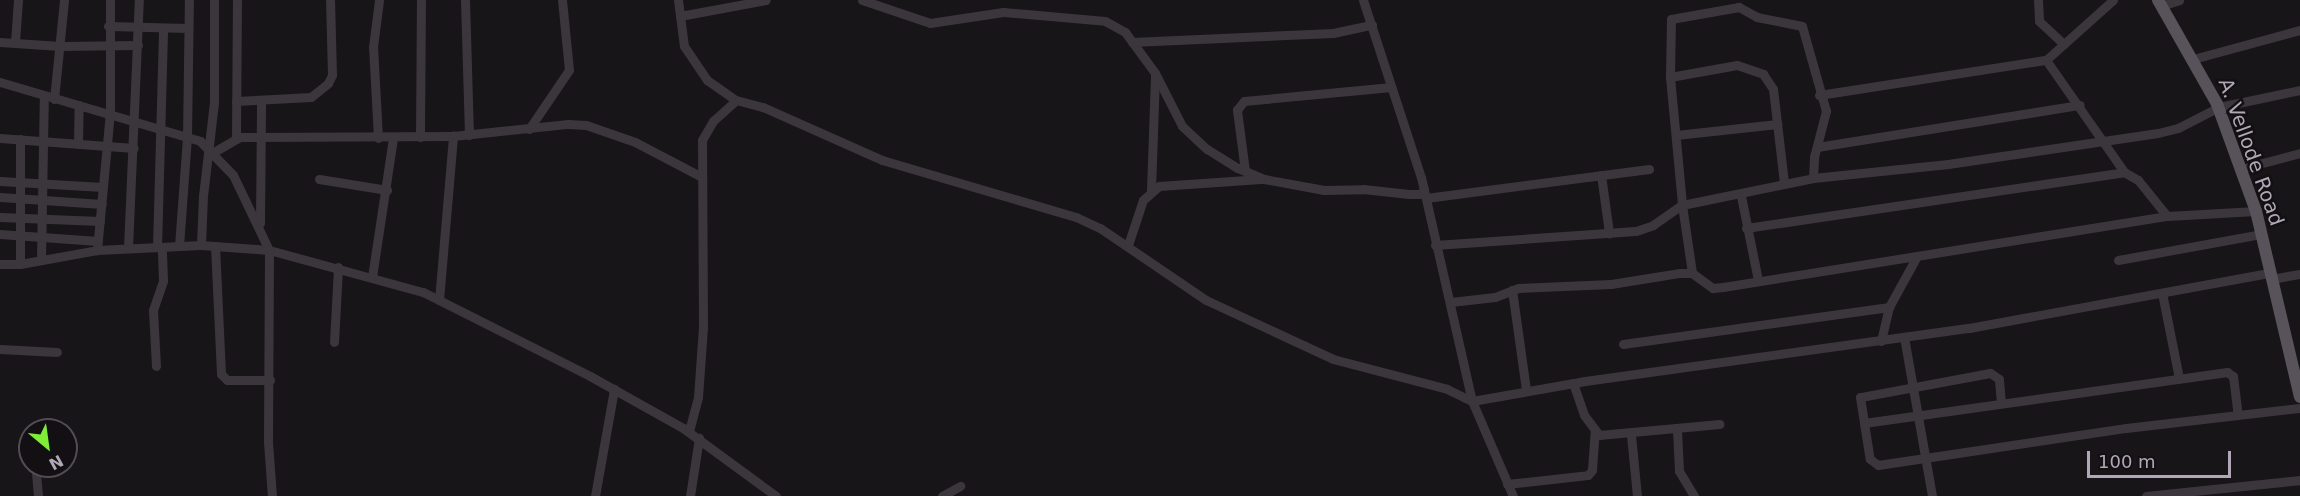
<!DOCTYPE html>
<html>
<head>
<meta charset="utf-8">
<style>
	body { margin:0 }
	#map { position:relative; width:2300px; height:496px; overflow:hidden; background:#171517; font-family:"DejaVu Sans",sans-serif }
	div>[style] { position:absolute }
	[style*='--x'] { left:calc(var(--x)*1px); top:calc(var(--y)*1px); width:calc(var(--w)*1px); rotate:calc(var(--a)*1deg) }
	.minor>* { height:9px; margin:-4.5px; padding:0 4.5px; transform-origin:4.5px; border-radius:4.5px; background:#3b363c }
	.major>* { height:12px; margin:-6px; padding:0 6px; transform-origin:6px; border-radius:6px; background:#58525b }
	span { translate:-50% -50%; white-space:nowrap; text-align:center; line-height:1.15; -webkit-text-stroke:5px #121012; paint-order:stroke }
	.street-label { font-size:20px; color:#b1a7b7 }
	.north { position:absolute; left:18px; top:418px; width:60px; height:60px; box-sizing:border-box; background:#121012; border:2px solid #524c54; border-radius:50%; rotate:151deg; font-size:16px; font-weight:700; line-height:24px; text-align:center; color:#b1a7b7 }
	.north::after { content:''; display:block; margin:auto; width:21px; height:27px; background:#7fed37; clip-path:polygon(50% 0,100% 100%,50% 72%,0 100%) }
	.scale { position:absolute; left:2087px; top:451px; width:144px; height:27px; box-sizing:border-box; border:3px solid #b1a7b7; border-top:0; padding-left:8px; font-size:18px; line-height:21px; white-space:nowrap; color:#b1a7b7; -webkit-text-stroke:4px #121012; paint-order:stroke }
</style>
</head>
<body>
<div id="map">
	<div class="minor">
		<div style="--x:110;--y:0;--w:112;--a:90"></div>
		<div style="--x:110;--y:112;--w:139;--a:95.4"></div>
		<div style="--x:97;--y:250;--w:104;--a:-2.8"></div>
		<div style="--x:201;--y:245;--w:68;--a:4.2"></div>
		<div style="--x:269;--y:250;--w:160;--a:15.3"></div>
		<div style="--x:423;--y:292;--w:187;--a:26.7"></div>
		<div style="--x:590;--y:376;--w:107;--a:29.2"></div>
		<div style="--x:683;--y:428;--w:115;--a:36.2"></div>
		<div style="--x:465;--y:0;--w:135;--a:88.3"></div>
		<div style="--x:678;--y:0;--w:46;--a:82.6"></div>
		<div style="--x:684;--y:46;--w:41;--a:55.9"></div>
		<div style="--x:707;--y:80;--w:35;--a:35"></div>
		<div style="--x:736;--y:100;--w:28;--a:15"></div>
		<div style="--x:763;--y:107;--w:130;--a:24"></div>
		<div style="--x:882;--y:160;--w:202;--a:16.4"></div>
		<div style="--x:1076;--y:217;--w:26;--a:25"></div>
		<div style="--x:1100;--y:228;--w:128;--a:34.2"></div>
		<div style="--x:1206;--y:300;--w:140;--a:24.9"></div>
		<div style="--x:1333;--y:359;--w:118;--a:14.7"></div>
		<div style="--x:1447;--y:389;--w:28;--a:26"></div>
		<div style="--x:1472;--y:401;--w:103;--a:66.7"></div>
		<div style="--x:862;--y:0;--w:72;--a:18.7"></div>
		<div style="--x:930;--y:23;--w:74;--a:-8.6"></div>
		<div style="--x:1003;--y:12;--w:102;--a:5"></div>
		<div style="--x:1105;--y:21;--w:23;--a:29"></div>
		<div style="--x:1125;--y:32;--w:51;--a:53.8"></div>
		<div style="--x:1155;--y:73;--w:59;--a:63"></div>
		<div style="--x:1182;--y:126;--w:34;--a:43"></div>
		<div style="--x:1207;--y:149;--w:36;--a:32"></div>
		<div style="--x:1238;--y:168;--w:28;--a:23"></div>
		<div style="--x:1264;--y:179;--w:61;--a:10.4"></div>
		<div style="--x:1324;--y:190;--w:39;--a:-1"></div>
		<div style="--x:1363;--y:189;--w:46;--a:6.2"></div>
		<div style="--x:1409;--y:194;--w:12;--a:0"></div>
		<div style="--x:1421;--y:194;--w:6;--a:-59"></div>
		<div style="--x:1363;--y:0;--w:186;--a:71.9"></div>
		<div style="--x:1421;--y:177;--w:230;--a:77.2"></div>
		<div style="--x:1472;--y:401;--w:115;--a:-10"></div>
		<div style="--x:1585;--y:381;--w:388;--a:-7.9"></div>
		<div style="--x:1969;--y:328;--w:306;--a:-10.4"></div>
		<div style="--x:2038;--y:0;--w:21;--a:87"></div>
		<div style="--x:2039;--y:21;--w:34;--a:43"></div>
		<div style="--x:2161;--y:6;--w:19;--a:-18"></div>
		<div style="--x:680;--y:16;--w:87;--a:-10.5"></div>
		<div style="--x:108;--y:26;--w:80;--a:1.4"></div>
		<div style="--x:0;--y:42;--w:60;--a:3.8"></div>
		<div style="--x:60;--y:46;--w:78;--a:-0.7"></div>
		<div style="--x:15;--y:42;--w:42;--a:-85.9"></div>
		<div style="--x:1132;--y:42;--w:201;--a:-2.6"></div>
		<div style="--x:1333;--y:33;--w:40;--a:-12"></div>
		<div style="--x:2193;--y:59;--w:111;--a:-15.2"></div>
		<div style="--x:2046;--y:60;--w:90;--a:-41.8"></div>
		<div style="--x:1670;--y:77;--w:68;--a:-10.2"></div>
		<div style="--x:1737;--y:65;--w:28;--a:19"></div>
		<div style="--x:1763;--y:74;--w:18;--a:56"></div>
		<div style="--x:1773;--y:89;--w:95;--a:83.3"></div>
		<div style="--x:0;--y:82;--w:209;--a:16.4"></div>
		<div style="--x:200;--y:141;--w:47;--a:45.9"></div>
		<div style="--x:233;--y:175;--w:83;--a:64.4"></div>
		<div style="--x:269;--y:250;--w:192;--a:90.3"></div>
		<div style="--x:268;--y:442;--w:54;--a:85.8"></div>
		<div style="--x:1819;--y:95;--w:230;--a:-8.8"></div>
		<div style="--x:2046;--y:60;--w:136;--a:55.1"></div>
		<div style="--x:2124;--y:172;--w:16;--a:30"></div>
		<div style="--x:2138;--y:180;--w:46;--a:51.1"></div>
		<div style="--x:54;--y:99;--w:100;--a:-84.2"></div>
		<div style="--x:236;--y:101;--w:75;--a:-3.1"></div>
		<div style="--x:311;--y:97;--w:22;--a:-39"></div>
		<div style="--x:328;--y:83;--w:9;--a:-63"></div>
		<div style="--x:332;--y:75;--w:75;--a:-91.5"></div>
		<div style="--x:529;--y:129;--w:71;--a:-55.9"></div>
		<div style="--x:569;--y:70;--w:70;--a:-95.7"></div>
		<div style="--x:1676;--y:135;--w:102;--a:-6.2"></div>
		<div style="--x:420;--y:137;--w:137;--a:-89.6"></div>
		<div style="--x:0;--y:138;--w:134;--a:4.3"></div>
		<div style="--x:236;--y:138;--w:138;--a:-89.6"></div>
		<div style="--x:378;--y:138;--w:91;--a:-93.1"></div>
		<div style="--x:373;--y:47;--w:47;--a:-82.7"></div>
		<div style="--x:78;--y:144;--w:39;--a:-89"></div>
		<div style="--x:1817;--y:147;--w:266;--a:-9.1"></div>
		<div style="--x:212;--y:153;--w:32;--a:-30"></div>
		<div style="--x:240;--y:137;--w:213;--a:-0.3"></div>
		<div style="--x:453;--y:136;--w:116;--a:-6"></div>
		<div style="--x:568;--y:124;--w:18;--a:3"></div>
		<div style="--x:586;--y:125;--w:52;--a:19.1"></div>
		<div style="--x:635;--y:142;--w:76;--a:27.6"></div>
		<div style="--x:2240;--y:169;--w:62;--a:-14.9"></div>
		<div style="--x:1245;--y:171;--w:62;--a:-97.5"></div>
		<div style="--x:1237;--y:110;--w:11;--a:-52"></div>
		<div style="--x:1244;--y:101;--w:148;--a:-5.4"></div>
		<div style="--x:1601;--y:175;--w:59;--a:82.1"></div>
		<div style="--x:1813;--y:178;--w:21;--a:-87"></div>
		<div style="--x:1814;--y:157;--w:48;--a:-75.4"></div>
		<div style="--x:1826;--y:111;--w:88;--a:-105.8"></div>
		<div style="--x:1802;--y:26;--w:46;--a:-168.7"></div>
		<div style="--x:1757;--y:17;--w:21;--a:-151"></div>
		<div style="--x:1739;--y:7;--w:69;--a:170"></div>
		<div style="--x:1671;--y:19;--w:58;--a:91"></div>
		<div style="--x:1670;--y:77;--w:129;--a:84.6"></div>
		<div style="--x:1682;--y:205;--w:134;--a:-11.6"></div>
		<div style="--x:1813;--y:178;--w:136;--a:-5.9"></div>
		<div style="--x:1948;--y:164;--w:212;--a:-8.4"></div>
		<div style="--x:2158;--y:133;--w:21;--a:-14"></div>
		<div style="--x:2178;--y:128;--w:46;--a:-27.1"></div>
		<div style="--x:2219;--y:107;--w:83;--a:-11.9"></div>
		<div style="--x:319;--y:179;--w:69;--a:9.2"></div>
		<div style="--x:0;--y:181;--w:103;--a:3.3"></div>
		<div style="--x:1151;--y:190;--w:115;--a:-88"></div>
		<div style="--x:1741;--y:196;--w:86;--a:78.6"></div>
		<div style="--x:0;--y:197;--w:102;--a:3.9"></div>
		<div style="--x:1426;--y:198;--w:225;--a:-7.4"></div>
		<div style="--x:0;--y:217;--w:100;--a:2.3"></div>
		<div style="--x:260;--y:223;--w:123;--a:-89.5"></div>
		<div style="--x:1746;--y:228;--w:382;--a:-8.4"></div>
		<div style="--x:0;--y:234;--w:98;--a:4.1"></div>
		<div style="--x:201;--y:245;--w:49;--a:-87.7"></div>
		<div style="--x:203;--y:196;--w:95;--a:-83.3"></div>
		<div style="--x:214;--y:102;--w:102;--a:-90"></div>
		<div style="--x:1128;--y:245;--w:47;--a:-71.6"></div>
		<div style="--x:1143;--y:200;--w:21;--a:-41"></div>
		<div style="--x:1159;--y:186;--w:102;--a:-3.9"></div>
		<div style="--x:1435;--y:245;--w:201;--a:-4"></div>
		<div style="--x:1636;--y:231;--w:18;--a:-19"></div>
		<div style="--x:1653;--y:225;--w:35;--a:-35"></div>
		<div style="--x:1682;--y:205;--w:69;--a:81.6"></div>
		<div style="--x:179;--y:246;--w:109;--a:-85.8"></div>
		<div style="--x:187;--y:137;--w:137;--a:-89.2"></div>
		<div style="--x:215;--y:246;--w:128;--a:87.3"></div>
		<div style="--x:221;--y:374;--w:8;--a:45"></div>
		<div style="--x:227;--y:380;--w:43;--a:0"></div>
		<div style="--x:157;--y:247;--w:218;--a:-88.4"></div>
		<div style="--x:128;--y:248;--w:248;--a:-87.5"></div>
		<div style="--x:41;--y:260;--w:164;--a:-89"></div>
		<div style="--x:2118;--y:260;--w:145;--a:-10.3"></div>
		<div style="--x:0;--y:264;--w:20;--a:0"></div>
		<div style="--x:20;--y:264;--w:78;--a:-10.3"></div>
		<div style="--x:20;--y:264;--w:125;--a:-90"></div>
		<div style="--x:372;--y:277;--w:141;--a:-81.4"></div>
		<div style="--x:2271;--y:279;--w:29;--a:-10"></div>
		<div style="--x:1512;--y:290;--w:100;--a:82"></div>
		<div style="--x:2162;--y:293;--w:87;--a:78.7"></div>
		<div style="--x:439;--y:300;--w:165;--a:-85.1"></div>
		<div style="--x:1451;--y:302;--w:44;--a:-6.5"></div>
		<div style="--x:1495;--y:297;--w:25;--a:-21"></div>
		<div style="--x:1518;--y:288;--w:93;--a:-2.5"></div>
		<div style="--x:1611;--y:284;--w:70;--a:-9.1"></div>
		<div style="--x:1680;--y:273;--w:12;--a:0"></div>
		<div style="--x:1692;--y:273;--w:26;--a:36"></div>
		<div style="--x:1713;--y:288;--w:10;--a:-6"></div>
		<div style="--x:1723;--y:287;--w:450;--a:-9.1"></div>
		<div style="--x:2167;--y:216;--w:89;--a:-3.2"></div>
		<div style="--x:1904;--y:337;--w:161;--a:80"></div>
		<div style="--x:1881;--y:341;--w:35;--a:-77"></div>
		<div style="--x:1889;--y:307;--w:58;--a:-61.2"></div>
		<div style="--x:334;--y:342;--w:75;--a:-86.9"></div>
		<div style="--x:1623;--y:344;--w:269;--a:-7.9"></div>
		<div style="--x:0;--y:349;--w:57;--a:3"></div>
		<div style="--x:156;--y:366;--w:56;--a:-93.1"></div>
		<div style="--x:153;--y:310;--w:31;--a:-71"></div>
		<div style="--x:163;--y:281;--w:34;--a:-92"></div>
		<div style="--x:1573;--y:383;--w:34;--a:71"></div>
		<div style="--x:1584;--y:415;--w:25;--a:53"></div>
		<div style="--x:1599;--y:435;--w:121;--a:-5.2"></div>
		<div style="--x:2001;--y:403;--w:24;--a:-95"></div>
		<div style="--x:1999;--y:379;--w:11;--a:-146"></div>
		<div style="--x:1990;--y:373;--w:132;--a:169.5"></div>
		<div style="--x:1860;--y:397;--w:26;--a:81"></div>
		<div style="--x:1864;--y:423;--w:367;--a:-8"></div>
		<div style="--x:2227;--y:372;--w:7;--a:34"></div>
		<div style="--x:2233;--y:376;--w:39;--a:83"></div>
		<div style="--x:1864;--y:423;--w:36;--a:81"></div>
		<div style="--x:1870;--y:459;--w:10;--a:37"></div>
		<div style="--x:1878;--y:465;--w:251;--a:-8.5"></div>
		<div style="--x:2126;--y:428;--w:175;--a:-6.6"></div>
		<div style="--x:1677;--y:430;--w:41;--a:87.2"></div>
		<div style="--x:1679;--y:471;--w:29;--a:59"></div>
		<div style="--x:689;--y:431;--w:35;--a:-75"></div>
		<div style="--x:698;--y:397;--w:70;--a:-85.9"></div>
		<div style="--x:703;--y:327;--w:187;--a:-90.3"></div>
		<div style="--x:702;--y:140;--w:22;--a:-60"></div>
		<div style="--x:713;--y:121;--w:31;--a:-42"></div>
		<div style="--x:1631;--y:435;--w:61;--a:84.4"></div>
		<div style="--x:36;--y:473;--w:23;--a:85"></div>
		<div style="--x:1507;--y:484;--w:81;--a:-6.3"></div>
		<div style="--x:1588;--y:475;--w:6;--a:-51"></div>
		<div style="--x:1592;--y:470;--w:39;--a:-86"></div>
		<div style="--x:595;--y:496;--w:109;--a:-79.9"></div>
		<div style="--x:690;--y:496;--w:59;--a:-81.2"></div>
		<div style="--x:942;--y:496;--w:21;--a:-29"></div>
		<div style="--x:2146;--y:496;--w:155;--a:-5.9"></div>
	</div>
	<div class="major">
		<div style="--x:2158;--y:0;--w:120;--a:60.4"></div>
		<div style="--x:2217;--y:104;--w:114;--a:70"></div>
		<div style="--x:2256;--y:211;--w:191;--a:76.7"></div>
	</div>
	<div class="street-label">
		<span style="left:2251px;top:152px;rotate:70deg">A. Vellode Road</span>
	</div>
	<div class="north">N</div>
	<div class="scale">100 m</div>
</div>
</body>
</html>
